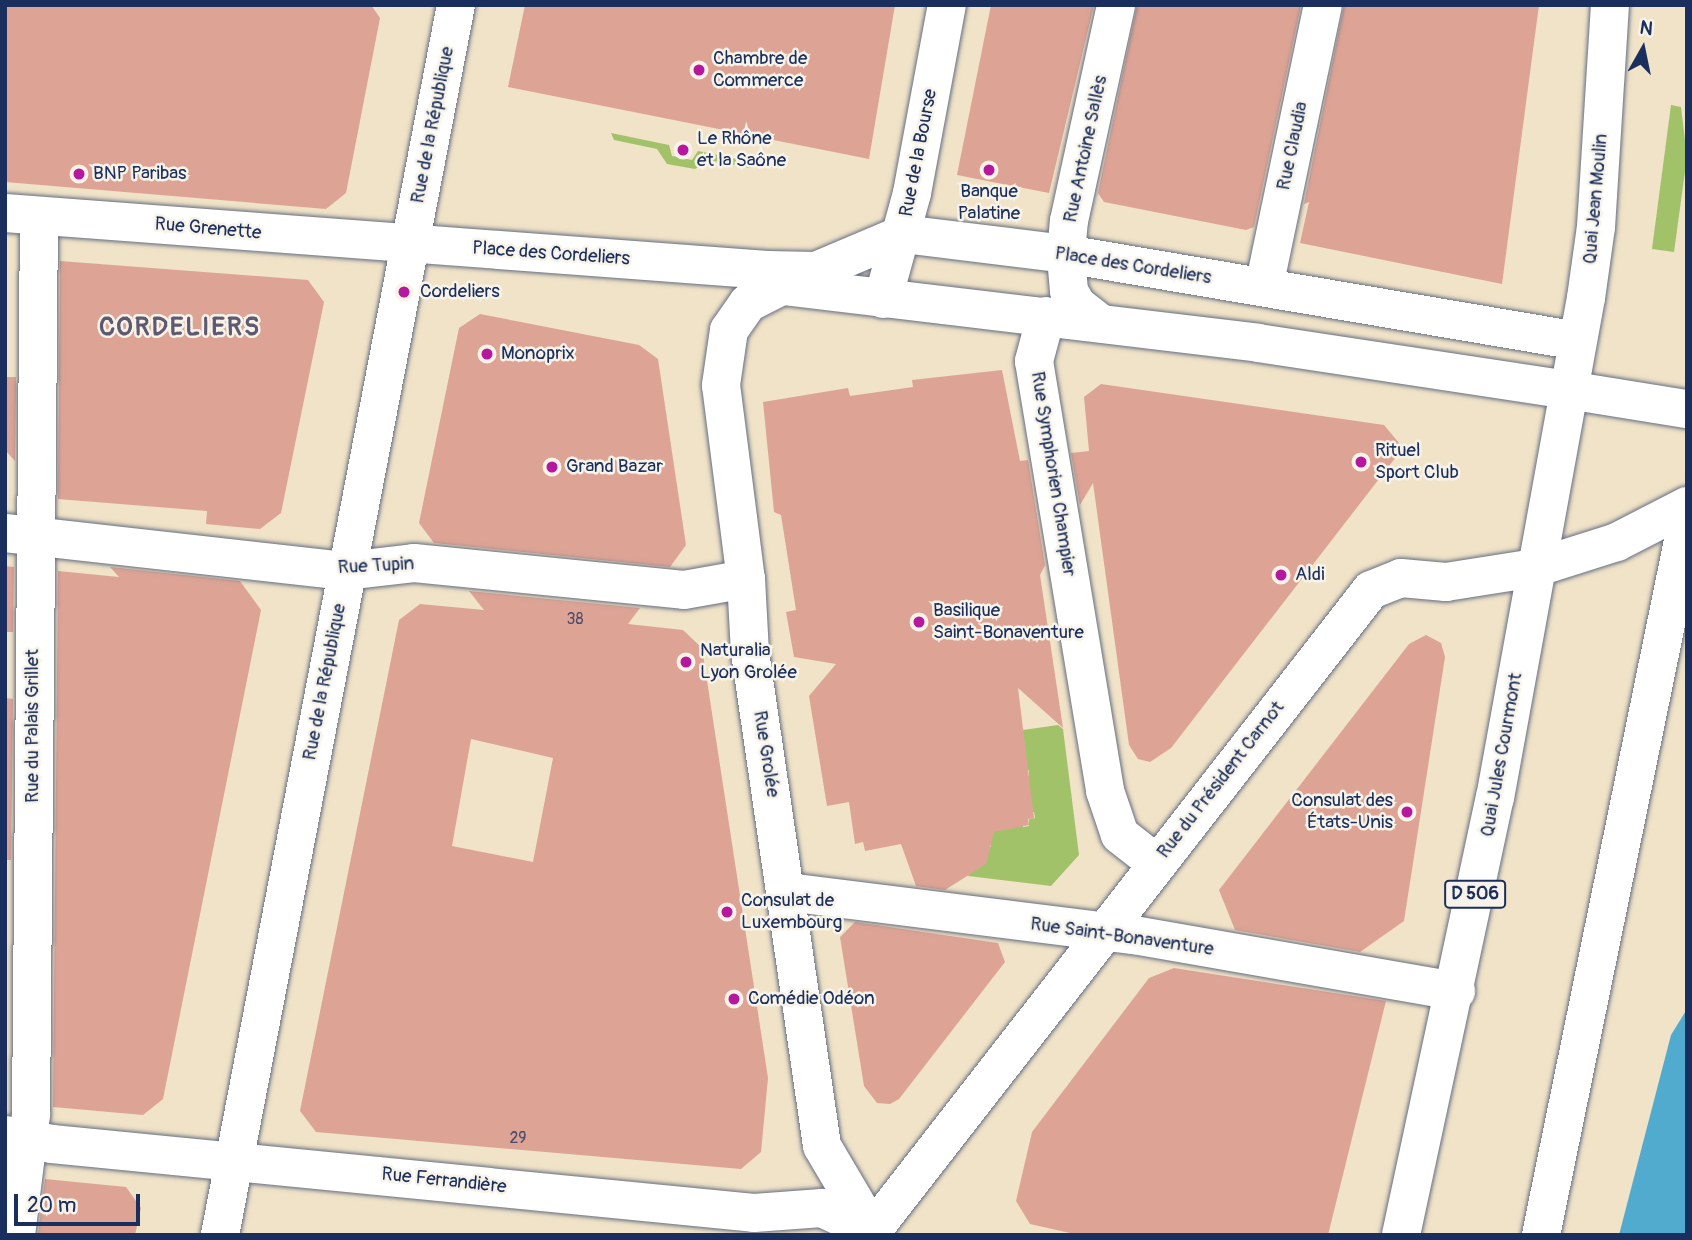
<!DOCTYPE html>
<html>
<head>
<meta charset="utf-8">
<style>
	body { margin:0 }
	#map { position:relative; width:1692px; height:1240px; overflow:hidden; background:#f0e3c7; font-family:Pangolin,sans-serif }
	div>[style] { position:absolute }
	[style*='--x'] { left:calc(var(--x)*1px); top:calc(var(--y)*1px); width:calc(var(--w)*1px); rotate:calc(var(--a)*1deg) }
	.green>* { inset:0; background:#a2c26a }
	.water>* { inset:0; background:#51abce }
	.building>* { inset:0; background:#dda495 }
	.roads { filter:drop-shadow(0 0 2px #666e83) drop-shadow(0 0 2px #666e83) }
	.street>* { height:38px; margin:-19px; padding:0 19px; transform-origin:19px; border-radius:19px; background:#fff }
	.primary>* { height:38px; margin:-19px; padding:0 19px; transform-origin:19px; border-radius:19px; background:#fff }
	.dots>* { width:19px; height:19px; translate:-50% -50%; box-sizing:border-box; border:4px solid #f7f3e8; border-radius:50% }
	span { translate:-50% -50%; white-space:nowrap; text-align:center; line-height:1.15; -webkit-text-stroke:5px #f7f3e8; paint-order:stroke }
	.number-label { font-size:16px; color:#4c4c6c }
	.number-label span { -webkit-text-stroke-width:0 }
	.shield-label span { padding:2px 5px; background:#f7f3e8; border:2px solid; border-radius:5px; -webkit-text-stroke-width:0 }
	.shield-label { font-size:18px; color:#1b2f5e; font-weight:700 }
	.poi-label { font-size:19px; color:#1b2f5e }
	.left { translate:0 -50%; text-align:left }
	.right { translate:-100% -50%; text-align:right }
	.street-label { font-size:19px; color:#1b2f5e }
	.district-label { font-size:26px; color:#5f5871; font-weight:700; letter-spacing:2px }
	.frame { position:absolute; inset:0; border:7px solid #1b2f5e; pointer-events:none }
	.north { position:absolute; left:1608px; top:14px; width:70px; height:70px; -webkit-text-stroke:5px #f7f3e8; paint-order:stroke; rotate:9deg; font-size:19px; font-weight:700; line-height:28px; text-align:center; color:#1b2f5e }
	.north::after { content:''; display:block; margin:auto; width:24px; height:32px; background:#1b2f5e; clip-path:polygon(50% 0,100% 100%,50% 72%,0 100%) }
	.scale { position:absolute; left:14px; top:1194px; width:126px; height:32px; box-sizing:border-box; border:4px solid #1b2f5e; border-top:0; padding-left:9px; font-size:21px; line-height:24px; white-space:nowrap; color:#1b2f5e; -webkit-text-stroke:5px #f7f3e8; paint-order:stroke }
</style>
</head>
<body>
<div id="map">
	<div class="green">
		<div style="clip-path:polygon(1671px 105px,1681px 107px,1687px 157px,1674px 252px,1652px 249px)"></div>
		<div style="clip-path:polygon(611px 133px,669px 145px,672px 156px,692px 160px,698px 151px,757px 163px,750px 168px,709px 160px,695px 169px,667px 164px,657px 149px,614px 140px)"></div>
		<div style="clip-path:polygon(1058px 725px,1063px 729px,1079px 855px,1051px 886px,968px 876px,984px 846px,991px 847px,983px 826px,1022px 820px,1023px 827px,1029px 826px,1029px 819px,1035px 818px,1034px 812px,1028px 813px,1023px 777px,1029px 776px,1029px 770px,1021px 771px,1016px 731px)"></div>
	</div>
	<div class="water">
		<div style="clip-path:polygon(1687px 1009px,1687px 1235px,1619px 1235px,1671px 1035px)"></div>
	</div>
	<div class="building">
		<div style="clip-path:polygon(5px 5px,371px 5px,380px 18px,346px 193px,326px 209px,5px 182px)"></div>
		<div style="clip-path:polygon(525px 5px,895px 5px,869px 159px,508px 87px)"></div>
		<div style="clip-path:polygon(991px 5px,1094px 5px,1049px 193px,957px 175px)"></div>
		<div style="clip-path:polygon(1137px 5px,1301px 5px,1254px 227px,1246px 230px,1104px 202px,1098px 193px)"></div>
		<div style="clip-path:polygon(1344px 5px,1539px 5px,1502px 284px,1300px 243px,1309px 202px,1304px 204px)"></div>
		<div style="clip-path:polygon(60px 261px,308px 280px,324px 302px,281px 513px,260px 529px,206px 524px,207px 511px,58px 499px)"></div>
		<div style="clip-path:polygon(480px 314px,639px 345px,658px 359px,686px 545px,670px 567px,434px 543px,419px 523px,459px 328px)"></div>
		<div style="clip-path:polygon(1002px 370px,1020px 461px,1028px 460px,1045px 565px,1040px 575px,1063px 728px,1018px 688px,1034px 818px,1028px 819px,1029px 825px,994px 832px,986px 864px,945px 890px,916px 886px,901px 844px,865px 851px,863px 842px,855px 844px,849px 802px,827px 806px,809px 696px,836px 664px,794px 657px,786px 612px,796px 610px,781px 515px,774px 512px,763px 402px,848px 388px,850px 396px,913px 387px,912px 380px)"></div>
		<div style="clip-path:polygon(5px 377px,16px 377px,15px 461px,5px 450px)"></div>
		<div style="clip-path:polygon(1101px 384px,1384px 425px,1399px 443px,1396px 457px,1171px 748px,1150px 762px,1138px 759px,1129px 745px,1093px 483px,1080px 505px,1071px 453px,1089px 451px,1084px 397px)"></div>
		<div style="clip-path:polygon(5px 566px,14px 567px,13px 632px,5px 632px)"></div>
		<div style="clip-path:polygon(110px 567px,240px 581px,261px 610px,163px 1099px,143px 1115px,53px 1107px,58px 571px,119px 577px)"></div>
		<div style="clip-path:polygon(evenodd,469px 591px,640px 608px,628px 624px,683px 630px,702px 648px,768px 1078px,761px 1152px,741px 1169px,316px 1132px,300px 1111px,399px 620px,420px 604px,484px 610px,469px 591px,471px 739px,553px 758px,533px 862px,452px 846px,471px 739px)"></div>
		<div style="clip-path:polygon(1426px 635px,1441px 643px,1445px 657px,1404px 921px,1360px 952px,1235px 930px,1219px 890px,1409px 644px)"></div>
		<div style="clip-path:polygon(5px 698px,13px 699px,11px 860px,5px 860px)"></div>
		<div style="clip-path:polygon(855px 922px,998px 943px,1005px 962px,899px 1099px,890px 1104px,877px 1103px,864px 1086px,840px 937px)"></div>
		<div style="clip-path:polygon(1174px 968px,1386px 1001px,1328px 1235px,1079px 1235px,1030px 1224px,1016px 1201px,1032px 1132px,1149px 978px)"></div>
		<div style="clip-path:polygon(45px 1179px,126px 1187px,141px 1208px,135px 1235px,38px 1235px)"></div>
	</div>
	<div class="roads">
		<div class="street">
			<div style="--x:5;--y:213;--w:764;--a:4.28"></div>
			<div style="--x:767;--y:270;--w:49;--a:1.2"></div>
			<div style="--x:816;--y:271;--w:95;--a:-23"></div>
			<div style="--x:903;--y:234;--w:164;--a:7"></div>
			<div style="--x:1066;--y:254;--w:519;--a:9.64"></div>
			<div style="--x:805;--y:274;--w:64;--a:153"></div>
			<div style="--x:748;--y:303;--w:33;--a:125"></div>
			<div style="--x:729;--y:330;--w:56;--a:98.3"></div>
			<div style="--x:721;--y:385;--w:196;--a:82.7"></div>
			<div style="--x:746;--y:579;--w:73;--a:86.9"></div>
			<div style="--x:750;--y:652;--w:499;--a:81.7"></div>
			<div style="--x:822;--y:1146;--w:99;--a:59.5"></div>
			<div style="--x:783;--y:286;--w:478;--a:6.8"></div>
			<div style="--x:1258;--y:343;--w:314;--a:8.6"></div>
			<div style="--x:1264;--y:287;--w:288;--a:-78.2"></div>
			<div style="--x:883;--y:299;--w:110;--a:-74.7"></div>
			<div style="--x:912;--y:193;--w:191;--a:-79.5"></div>
			<div style="--x:1046;--y:316;--w:47;--a:104.9"></div>
			<div style="--x:1034;--y:361;--w:436;--a:80.6"></div>
			<div style="--x:1105;--y:791;--w:46;--a:71.2"></div>
			<div style="--x:1120;--y:835;--w:46;--a:37.9"></div>
			<div style="--x:1100;--y:323;--w:29;--a:-142"></div>
			<div style="--x:1077;--y:305;--w:16;--a:-120"></div>
			<div style="--x:1069;--y:291;--w:37;--a:-95"></div>
			<div style="--x:1066;--y:254;--w:33;--a:-85"></div>
			<div style="--x:1069;--y:221;--w:221;--a:-77.7"></div>
			<div style="--x:5;--y:533;--w:343;--a:6.4"></div>
			<div style="--x:346;--y:571;--w:68;--a:-6.7"></div>
			<div style="--x:414;--y:563;--w:271;--a:5.7"></div>
			<div style="--x:684;--y:590;--w:63;--a:-10.1"></div>
			<div style="--x:787;--y:892;--w:350;--a:7.1"></div>
			<div style="--x:1134;--y:935;--w:327;--a:9.9"></div>
			<div style="--x:5;--y:1135;--w:48;--a:10.8"></div>
			<div style="--x:52;--y:1144;--w:705;--a:5.61"></div>
			<div style="--x:754;--y:1213;--w:68;--a:-4.2"></div>
			<div style="--x:822;--y:1208;--w:56;--a:25.2"></div>
			<div style="--x:16;--y:1235;--w:121;--a:-82.9"></div>
			<div style="--x:31;--y:1115;--w:899;--a:-89.49"></div>
			<div style="--x:220;--y:1235;--w:1252;--a:-79.14"></div>
			<div style="--x:869;--y:1235;--w:817;--a:-52.11"></div>
			<div style="--x:1371;--y:590;--w:32;--a:-22"></div>
			<div style="--x:1401;--y:578;--w:45;--a:5.1"></div>
			<div style="--x:1446;--y:582;--w:90;--a:-8.9"></div>
			<div style="--x:1535;--y:568;--w:86;--a:-17.6"></div>
			<div style="--x:1617;--y:542;--w:79;--a:-27.2"></div>
		</div>
		<div class="primary">
			<div style="--x:1568;--y:390;--w:121;--a:9.1"></div>
			<div style="--x:1401;--y:1235;--w:447;--a:-77.9"></div>
			<div style="--x:1495;--y:798;--w:508;--a:-79.69"></div>
			<div style="--x:1586;--y:298;--w:72;--a:-82"></div>
			<div style="--x:1596;--y:227;--w:222;--a:-86.4"></div>
			<div style="--x:1541;--y:1235;--w:729;--a:-78.44"></div>
		</div>
	</div>
	<div class="dots">
		<div style="left:699px;top:70px;background:#b5179e"></div>
		<div style="left:683px;top:150px;background:#b5179e"></div>
		<div style="left:989px;top:170px;background:#b5179e"></div>
		<div style="left:79px;top:174px;background:#b5179e"></div>
		<div style="left:404px;top:292px;background:#b5179e"></div>
		<div style="left:487px;top:354px;background:#b5179e"></div>
		<div style="left:1361px;top:462px;background:#b5179e"></div>
		<div style="left:552px;top:467px;background:#b5179e"></div>
		<div style="left:1281px;top:575px;background:#b5179e"></div>
		<div style="left:919px;top:622px;background:#b5179e"></div>
		<div style="left:686px;top:662px;background:#b5179e"></div>
		<div style="left:1407px;top:812px;background:#b5179e"></div>
		<div style="left:727px;top:912px;background:#b5179e"></div>
		<div style="left:734px;top:999px;background:#b5179e"></div>
	</div>
	<div class="number-label">
		<span style="left:575px;top:619px">38</span>
		<span style="left:518px;top:1138px">29</span>
	</div>
	<div class="shield-label">
		<span style="left:1475px;top:894px">D 506</span>
	</div>
	<div class="poi-label">
		<span class="left" style="left:713px;top:70px">Chambre de<br>Commerce</span>
		<span class="left" style="left:697px;top:150px">Le Rhône<br>et la Saône</span>
		<span class="left" style="left:93px;top:174px">BNP Paribas</span>
		<span style="left:989px;top:203px">Banque<br>Palatine</span>
		<span class="left" style="left:420px;top:292px">Cordeliers</span>
		<span class="left" style="left:501px;top:354px">Monoprix</span>
		<span class="left" style="left:1375px;top:462px">Rituel<br>Sport Club</span>
		<span class="left" style="left:566px;top:467px">Grand Bazar</span>
		<span class="left" style="left:1295px;top:575px">Aldi</span>
		<span class="left" style="left:933px;top:622px">Basilique<br>Saint-Bonaventure</span>
		<span class="left" style="left:700px;top:662px">Naturalia<br>Lyon Grolée</span>
		<span class="right" style="left:1393px;top:812px">Consulat des<br>États-Unis</span>
		<span class="left" style="left:741px;top:912px">Consulat de<br>Luxembourg</span>
		<span class="left" style="left:748px;top:999px">Comédie Odéon</span>
	</div>
	<div class="street-label">
		<span style="left:433px;top:125px;rotate:-79deg">Rue de la République</span>
		<span style="left:1293px;top:146px;rotate:-78deg">Rue Claudia</span>
		<span style="left:1086px;top:149px;rotate:-78deg">Rue Antoine Sallès</span>
		<span style="left:919px;top:153px;rotate:-79deg">Rue de la Bourse</span>
		<span style="left:1596px;top:199px;rotate:-85deg">Quai Jean Moulin</span>
		<span style="left:208px;top:229px;rotate:5deg">Rue Grenette</span>
		<span style="left:551px;top:254px;rotate:4deg">Place des Cordeliers</span>
		<span style="left:1133px;top:266px;rotate:9deg">Place des Cordeliers</span>
		<span style="left:1053px;top:474px;rotate:81deg">Rue Symphorien Champier</span>
		<span style="left:376px;top:566px;rotate:-3deg">Rue Tupin</span>
		<span style="left:325px;top:682px;rotate:-79deg">Rue de la République</span>
		<span style="left:33px;top:726px;rotate:-90deg">Rue du Palais Grillet</span>
		<span style="left:766px;top:754px;rotate:81deg">Rue Grolée</span>
		<span style="left:1502px;top:755px;rotate:-80deg">Quai Jules Courmont</span>
		<span style="left:1221px;top:780px;rotate:-52deg">Rue du Président Carnot</span>
		<span style="left:1122px;top:937px;rotate:8deg">Rue Saint-Bonaventure</span>
		<span style="left:444px;top:1181px;rotate:6deg">Rue Ferrandière</span>
	</div>
	<div class="district-label">
		<span style="left:180px;top:328px">CORDELIERS</span>
	</div>
	<div class="frame"></div>
	<div class="north">N</div>
	<div class="scale">20 m</div>
</div>
</body>
</html>
